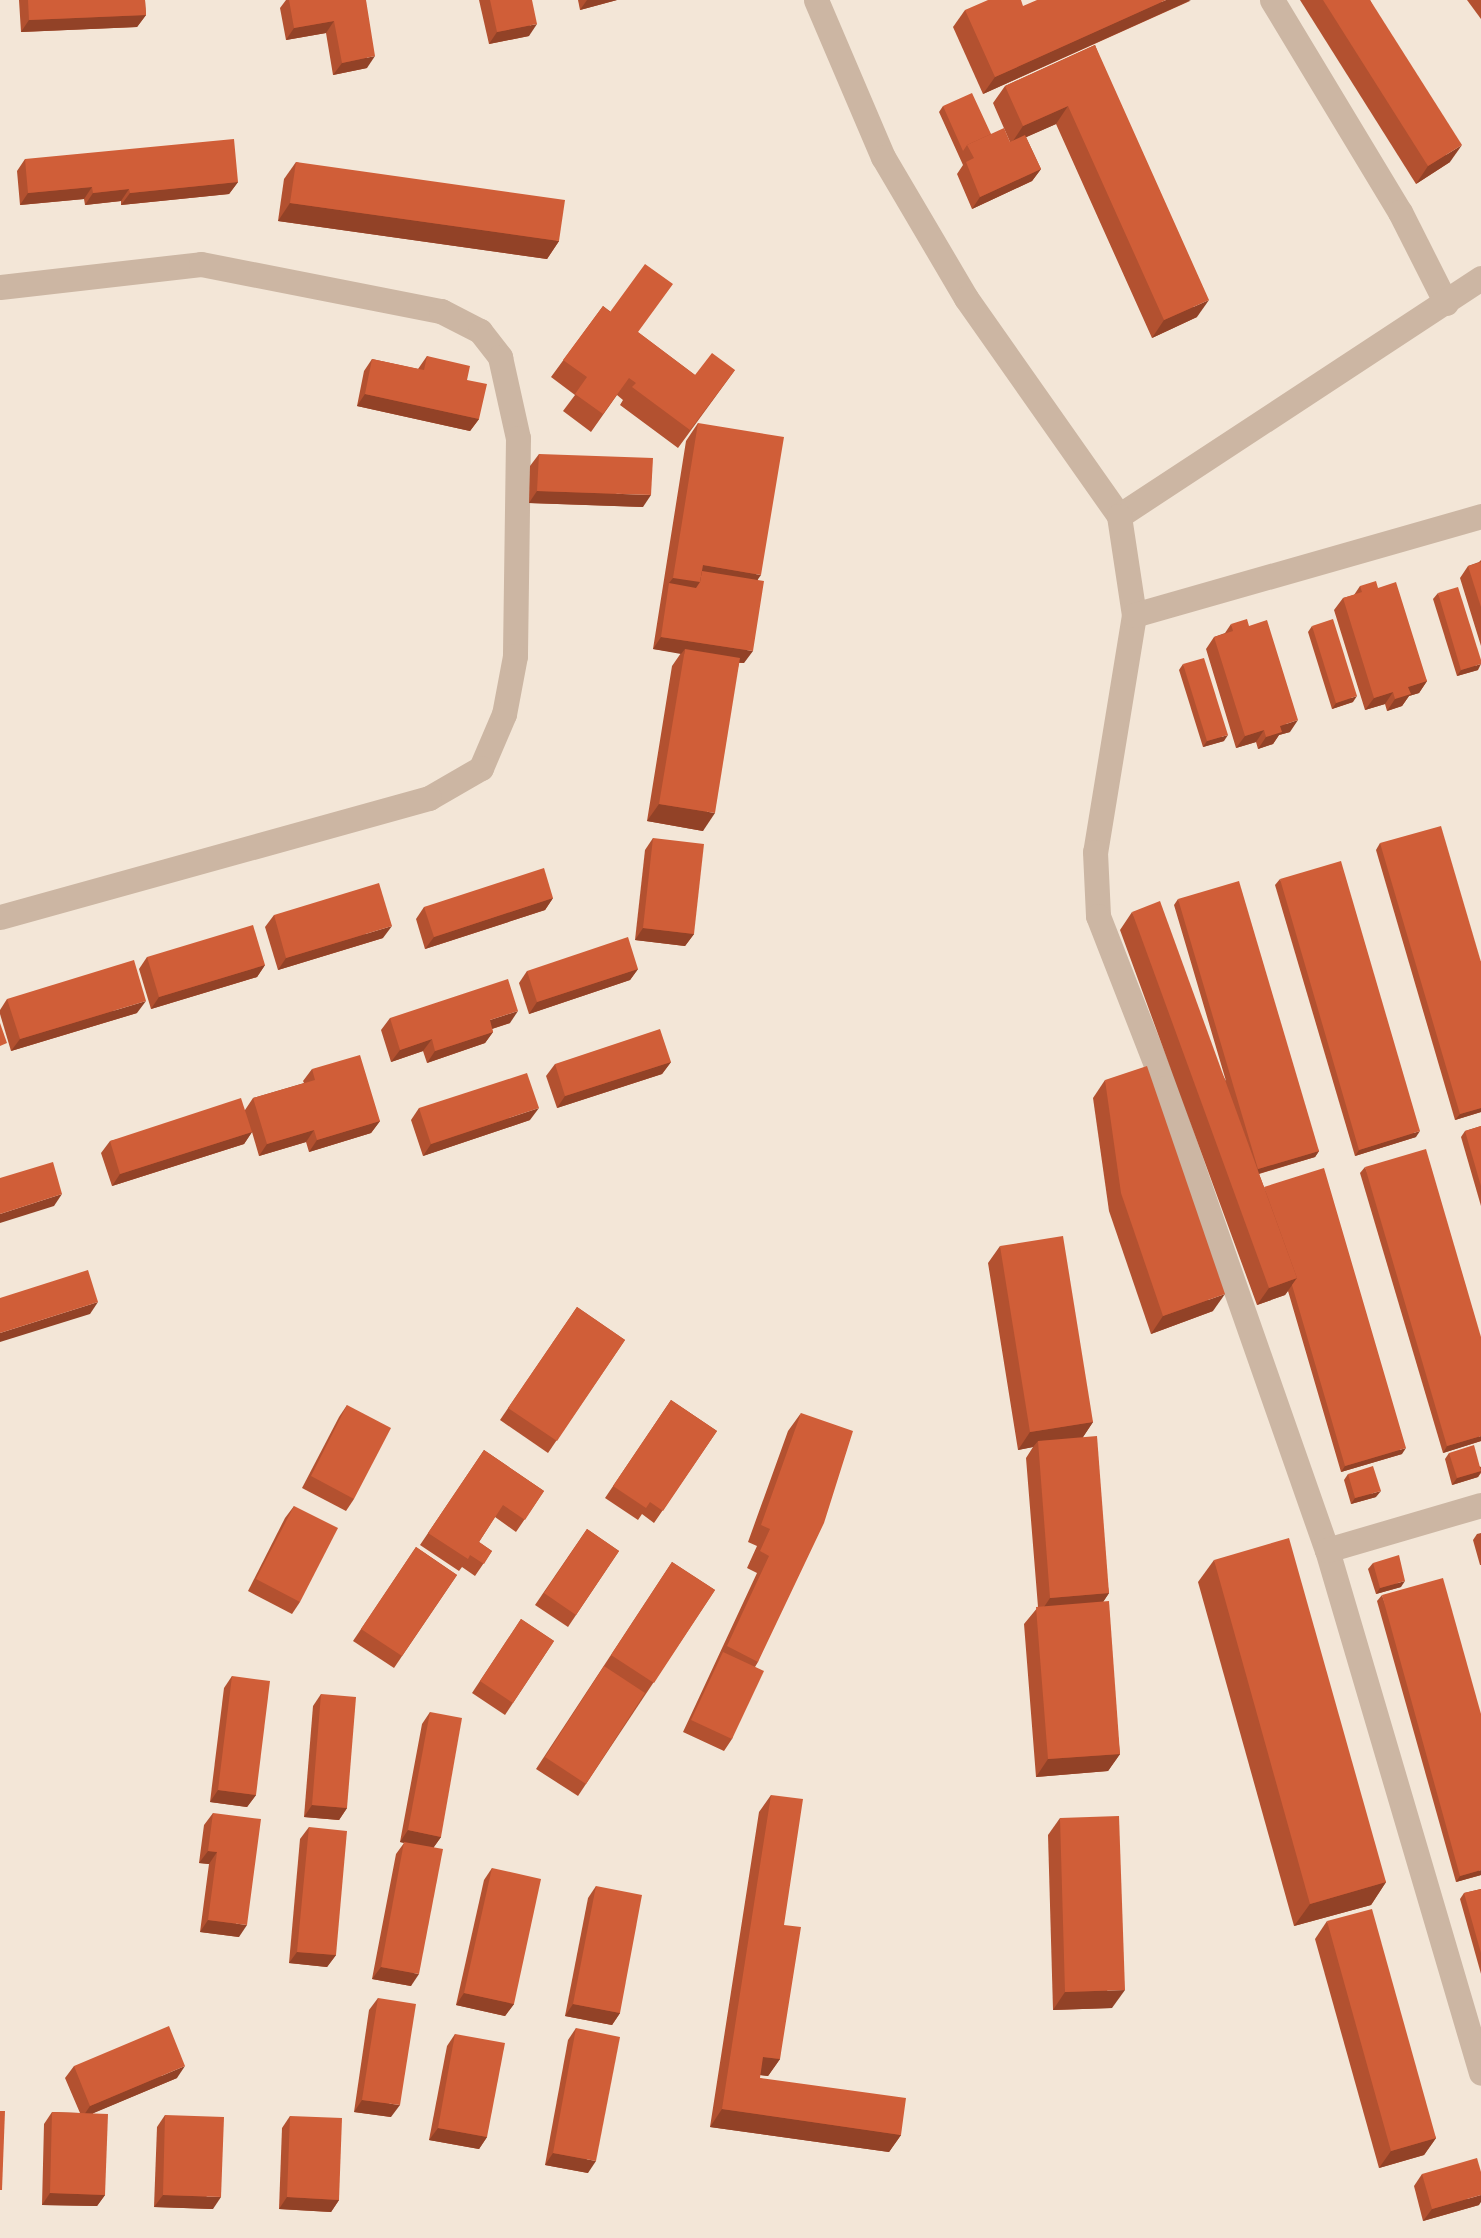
<!DOCTYPE html>
<html>
<head>
<meta charset="utf-8">
<style>
	body { margin:0 }
	#map { position:relative; width:1481px; height:2238px; overflow:hidden; background:#f3e6d7; font-family:"Alegreya Sans",sans-serif }
	div>[style] { position:absolute }
	[style*='--x'] { left:calc(var(--x)*1px); top:calc(var(--y)*1px); width:calc(var(--w)*1px); rotate:calc(var(--a)*1deg) }
	.minor>* { height:25px; margin:-12.5px; padding:0 12.5px; transform-origin:12.5px; border-radius:12.5px; background:#ccb6a3 }
	.wall>* { inset:0; background:#b35130 }
	.shaded-wall>* { inset:0; background:#924227 }
	.building>* { inset:0; background:#d05e38 }
	span { translate:-50% -50%; white-space:nowrap; text-align:center; line-height:1.15; -webkit-text-stroke:10px #fbf0e4; paint-order:stroke }
</style>
</head>
<body>
<div id="map">
	<div class="minor">
		<div style="--x:816;--y:0;--w:171;--a:66.9"></div>
		<div style="--x:883;--y:157;--w:164;--a:59.5"></div>
		<div style="--x:966;--y:298;--w:266;--a:54.9"></div>
		<div style="--x:1272;--y:0;--w:248;--a:58.9"></div>
		<div style="--x:1400;--y:212;--w:102;--a:63.2"></div>
		<div style="--x:1481;--y:278;--w:433;--a:146.7"></div>
		<div style="--x:1119;--y:516;--w:100;--a:81.4"></div>
		<div style="--x:1134;--y:615;--w:240;--a:99.3"></div>
		<div style="--x:1095;--y:852;--w:64;--a:87.3"></div>
		<div style="--x:1098;--y:916;--w:185;--a:68.7"></div>
		<div style="--x:1165;--y:1088;--w:490;--a:70.7"></div>
		<div style="--x:1327;--y:1550;--w:545;--a:73.59"></div>
		<div style="--x:0;--y:287;--w:202;--a:-6.5"></div>
		<div style="--x:201;--y:264;--w:245;--a:11.1"></div>
		<div style="--x:441;--y:311;--w:44;--a:27.1"></div>
		<div style="--x:480;--y:331;--w:33;--a:52"></div>
		<div style="--x:500;--y:357;--w:83;--a:77.5"></div>
		<div style="--x:518;--y:438;--w:218;--a:90.8"></div>
		<div style="--x:515;--y:656;--w:59;--a:100.7"></div>
		<div style="--x:504;--y:714;--w:59;--a:113.1"></div>
		<div style="--x:481;--y:768;--w:60;--a:150"></div>
		<div style="--x:429;--y:798;--w:445;--a:164.5"></div>
		<div style="--x:1134;--y:615;--w:361;--a:-15.9"></div>
		<div style="--x:1327;--y:1550;--w:160;--a:-16.3"></div>
	</div>
	<div class="wall">
		<div style="clip-path:polygon(19px 0,145px 0,146px 15px,137px 27px,21px 32px)"></div>
		<div style="clip-path:polygon(286px 0,366px 0,367px 68px,333px 75px,326px 33px,286px 40px,280px 8px)"></div>
		<div style="clip-path:polygon(479px 0,532px 0,529px 36px,489px 44px)"></div>
		<div style="clip-path:polygon(578px 0,617px 0,580px 10px)"></div>
		<div style="clip-path:polygon(1300px 0,1370px 0,1450px 162px,1416px 184px)"></div>
		<div style="clip-path:polygon(1467px 0,1481px 0,1481px 19px)"></div>
		<div style="clip-path:polygon(1190px 1px,983px 94px,953px 27px,965px 10px,1023px 6px)"></div>
		<div style="clip-path:polygon(1095px 45px,1197px 317px,1152px 338px,1056px 124px,1026px 137px,1041px 169px,1032px 181px,972px 209px,957px 174px,963px 165px,939px 112px,943px 106px,991px 134px,1010px 142px,993px 103px,1005px 86px)"></div>
		<div style="clip-path:polygon(25px 159px,238px 182px,229px 194px,121px 205px,121px 201px,85px 205px,84px 199px,20px 205px,17px 171px)"></div>
		<div style="clip-path:polygon(296px 162px,559px 241px,547px 259px,278px 221px,284px 179px)"></div>
		<div style="clip-path:polygon(603px 306px,695px 375px,735px 370px,678px 448px,620px 405px,623px 400px,617px 395px,591px 432px,563px 411px,575px 395px,551px 377px)"></div>
		<div style="clip-path:polygon(427px 356px,467px 380px,479px 419px,470px 431px,357px 406px,364px 371px,372px 359px,418px 369px)"></div>
		<div style="clip-path:polygon(698px 423px,758px 580px,744px 663px,739px 663px,703px 831px,647px 821px,672px 666px,681px 653px,653px 649px,686px 441px)"></div>
		<div style="clip-path:polygon(539px 454px,643px 507px,529px 503px,530px 466px)"></div>
		<div style="clip-path:polygon(1481px 560px,1481px 646px,1460px 578px,1468px 566px,1479px 562px)"></div>
		<div style="clip-path:polygon(1360px 586px,1378px 588px,1427px 681px,1419px 693px,1409px 696px,1402px 706px,1387px 711px,1385px 704px,1365px 710px,1334px 610px,1343px 598px,1354px 595px)"></div>
		<div style="clip-path:polygon(1438px 593px,1478px 670px,1457px 676px,1433px 599px)"></div>
		<div style="clip-path:polygon(1231px 624px,1290px 732px,1279px 735px,1273px 744px,1258px 749px,1256px 742px,1236px 748px,1206px 649px,1214px 637px,1225px 633px)"></div>
		<div style="clip-path:polygon(1312px 626px,1353px 702px,1332px 709px,1308px 632px)"></div>
		<div style="clip-path:polygon(1183px 664px,1224px 741px,1203px 747px,1179px 670px)"></div>
		<div style="clip-path:polygon(653px 838px,694px 934px,685px 946px,635px 940px,645px 850px)"></div>
		<div style="clip-path:polygon(1380px 843px,1481px 962px,1481px 1112px,1455px 1120px,1376px 850px)"></div>
		<div style="clip-path:polygon(1280px 879px,1416px 1137px,1355px 1156px,1275px 885px)"></div>
		<div style="clip-path:polygon(553px 898px,545px 910px,425px 949px,416px 919px,424px 907px)"></div>
		<div style="clip-path:polygon(1178px 899px,1319px 1151px,1315px 1157px,1259px 1174px,1264px 1187px,1402px 1454px,1341px 1472px,1288px 1291px,1285px 1295px,1257px 1305px,1120px 930px,1132px 912px,1226px 1081px,1174px 905px)"></div>
		<div style="clip-path:polygon(274px 915px,383px 938px,278px 970px,265px 927px)"></div>
		<div style="clip-path:polygon(147px 957px,265px 965px,257px 977px,151px 1009px,139px 969px)"></div>
		<div style="clip-path:polygon(638px 969px,630px 980px,529px 1014px,519px 983px,527px 971px)"></div>
		<div style="clip-path:polygon(7px 999px,137px 1013px,11px 1051px,0 1014px,0 1010px)"></div>
		<div style="clip-path:polygon(390px 1018px,510px 1023px,492px 1029px,493px 1032px,485px 1043px,427px 1063px,423px 1051px,391px 1062px,381px 1030px)"></div>
		<div style="clip-path:polygon(671px 1062px,662px 1074px,557px 1108px,546px 1076px,555px 1064px)"></div>
		<div style="clip-path:polygon(312px 1069px,380px 1121px,371px 1133px,309px 1152px,306px 1142px,259px 1156px,252px 1132px,244px 1144px,112px 1186px,101px 1153px,110px 1141px,245px 1110px,253px 1098px,304px 1083px,303px 1081px)"></div>
		<div style="clip-path:polygon(1105px 1080px,1213px 1311px,1151px 1334px,1109px 1211px,1093px 1098px)"></div>
		<div style="clip-path:polygon(419px 1108px,530px 1120px,423px 1156px,411px 1120px)"></div>
		<div style="clip-path:polygon(1481px 1126px,1481px 1206px,1461px 1137px,1465px 1131px)"></div>
		<div style="clip-path:polygon(1365px 1167px,1481px 1441px,1443px 1453px,1360px 1173px)"></div>
		<div style="clip-path:polygon(1000px 1246px,1093px 1422px,1083px 1437px,1109px 1593px,1103px 1602px,1120px 1754px,1108px 1771px,1036px 1777px,1024px 1624px,1038px 1607px,1026px 1458px,1033px 1447px,1018px 1450px,988px 1263px)"></div>
		<div style="clip-path:polygon(577px 1307px,625px 1340px,548px 1453px,500px 1420px)"></div>
		<div style="clip-path:polygon(671px 1400px,717px 1431px,654px 1523px,642px 1514px,638px 1520px,605px 1498px)"></div>
		<div style="clip-path:polygon(347px 1405px,354px 1499px,346px 1511px,302px 1488px,339px 1417px)"></div>
		<div style="clip-path:polygon(801px 1413px,758px 1662px,755px 1667px,732px 1739px,724px 1751px,683px 1732px,757px 1573px,747px 1568px,757px 1546px,748px 1542px,788px 1431px)"></div>
		<div style="clip-path:polygon(484px 1450px,544px 1491px,516px 1532px,495px 1517px,479px 1542px,492px 1551px,475px 1576px,462px 1567px,459px 1571px,420px 1545px)"></div>
		<div style="clip-path:polygon(1449px 1453px,1481px 1467px,1481px 1473px,1478px 1477px,1452px 1485px,1445px 1459px)"></div>
		<div style="clip-path:polygon(1348px 1474px,1376px 1497px,1351px 1504px,1344px 1480px)"></div>
		<div style="clip-path:polygon(294px 1506px,300px 1602px,292px 1614px,248px 1591px,285px 1518px)"></div>
		<div style="clip-path:polygon(587px 1529px,619px 1551px,568px 1627px,535px 1605px)"></div>
		<div style="clip-path:polygon(1481px 1533px,1481px 1565px,1480px 1565px,1473px 1540px,1477px 1534px)"></div>
		<div style="clip-path:polygon(416px 1547px,457px 1575px,394px 1668px,353px 1641px)"></div>
		<div style="clip-path:polygon(1214px 1560px,1386px 1882px,1371px 1905px,1294px 1926px,1198px 1582px)"></div>
		<div style="clip-path:polygon(672px 1562px,715px 1590px,578px 1796px,536px 1769px)"></div>
		<div style="clip-path:polygon(1373px 1563px,1401px 1587px,1376px 1594px,1368px 1569px)"></div>
		<div style="clip-path:polygon(1382px 1595px,1481px 1875px,1456px 1882px,1377px 1601px)"></div>
		<div style="clip-path:polygon(521px 1619px,554px 1641px,505px 1715px,472px 1693px)"></div>
		<div style="clip-path:polygon(232px 1676px,256px 1795px,247px 1807px,210px 1802px,224px 1688px)"></div>
		<div style="clip-path:polygon(321px 1694px,347px 1808px,339px 1820px,304px 1817px,313px 1706px)"></div>
		<div style="clip-path:polygon(430px 1712px,441px 1837px,434px 1847px,411px 1986px,372px 1979px,396px 1854px,404px 1843px,400px 1842px,422px 1724px)"></div>
		<div style="clip-path:polygon(771px 1795px,784px 1925px,780px 2059px,768px 2076px,760px 2075px,760px 2078px,901px 2135px,889px 2152px,710px 2127px,759px 1812px)"></div>
		<div style="clip-path:polygon(213px 1813px,239px 1937px,200px 1932px,209px 1864px,199px 1863px,204px 1825px)"></div>
		<div style="clip-path:polygon(1060px 1818px,1112px 2008px,1053px 2010px,1048px 1835px)"></div>
		<div style="clip-path:polygon(309px 1827px,336px 1955px,327px 1967px,289px 1963px,300px 1839px)"></div>
		<div style="clip-path:polygon(492px 1868px,514px 2004px,505px 2016px,456px 2005px,484px 1880px)"></div>
		<div style="clip-path:polygon(596px 1886px,620px 2013px,612px 2025px,565px 2016px,588px 1898px)"></div>
		<div style="clip-path:polygon(1481px 1889px,1481px 1974px,1460px 1899px,1464px 1893px)"></div>
		<div style="clip-path:polygon(1327px 1921px,1436px 2138px,1424px 2155px,1379px 2168px,1315px 1939px)"></div>
		<div style="clip-path:polygon(378px 1998px,391px 2117px,354px 2112px,369px 2010px)"></div>
		<div style="clip-path:polygon(576px 2028px,588px 2173px,545px 2165px,568px 2040px)"></div>
		<div style="clip-path:polygon(455px 2034px,487px 2137px,479px 2149px,429px 2140px,447px 2046px)"></div>
		<div style="clip-path:polygon(74px 2066px,177px 2078px,93px 2113px,105px 2195px,97px 2206px,42px 2205px,44px 2124px,52px 2112px,80px 2113px,65px 2078px)"></div>
		<div style="clip-path:polygon(165px 2115px,213px 2209px,154px 2207px,157px 2127px)"></div>
		<div style="clip-path:polygon(290px 2116px,339px 2200px,331px 2212px,279px 2209px,282px 2128px)"></div>
		<div style="clip-path:polygon(1422px 2174px,1479px 2205px,1423px 2221px,1414px 2186px)"></div>
	</div>
	<div class="shaded-wall">
		<div style="clip-path:polygon(587px 0,617px 0,580px 10px)"></div>
		<div style="clip-path:polygon(1166px 0,1191px 0,983px 94px,995px 77px)"></div>
		<div style="clip-path:polygon(146px 15px,137px 27px,21px 32px,29px 20px)"></div>
		<div style="clip-path:polygon(334px 21px,326px 33px,286px 40px,294px 28px)"></div>
		<div style="clip-path:polygon(537px 24px,529px 36px,489px 44px,497px 32px)"></div>
		<div style="clip-path:polygon(375px 56px,367px 68px,333px 75px,342px 63px)"></div>
		<div style="clip-path:polygon(1068px 106px,1056px 124px,1011px 144px,1023px 126px)"></div>
		<div style="clip-path:polygon(1462px 145px,1450px 162px,1416px 184px,1428px 166px)"></div>
		<div style="clip-path:polygon(1041px 169px,1032px 181px,972px 209px,980px 197px)"></div>
		<div style="clip-path:polygon(238px 182px,229px 194px,121px 205px,130px 193px)"></div>
		<div style="clip-path:polygon(92px 187px,84px 199px,20px 205px,28px 193px)"></div>
		<div style="clip-path:polygon(129px 189px,121px 201px,85px 205px,93px 193px)"></div>
		<div style="clip-path:polygon(290px 203px,559px 241px,547px 259px,278px 221px)"></div>
		<div style="clip-path:polygon(1209px 300px,1197px 317px,1152px 338px,1164px 320px)"></div>
		<div style="clip-path:polygon(365px 394px,479px 419px,470px 431px,357px 406px)"></div>
		<div style="clip-path:polygon(537px 491px,651px 495px,643px 507px,529px 503px)"></div>
		<div style="clip-path:polygon(703px 565px,761px 575px,749px 592px,688px 600px,669px 583px,673px 578px)"></div>
		<div style="clip-path:polygon(661px 637px,753px 651px,744px 663px,684px 654px,685px 649px,681px 654px,653px 649px)"></div>
		<div style="clip-path:polygon(1481px 664px,1478px 670px,1457px 676px,1461px 670px)"></div>
		<div style="clip-path:polygon(1427px 681px,1419px 693px,1409px 696px,1402px 706px,1387px 711px,1395px 699px,1408px 687px)"></div>
		<div style="clip-path:polygon(1393px 692px,1385px 704px,1365px 710px,1374px 698px)"></div>
		<div style="clip-path:polygon(1357px 696px,1353px 702px,1332px 709px,1336px 703px)"></div>
		<div style="clip-path:polygon(1298px 720px,1290px 732px,1279px 735px,1273px 744px,1258px 749px,1266px 737px,1280px 726px)"></div>
		<div style="clip-path:polygon(1264px 730px,1256px 742px,1236px 748px,1245px 736px)"></div>
		<div style="clip-path:polygon(1228px 735px,1224px 741px,1203px 747px,1207px 741px)"></div>
		<div style="clip-path:polygon(659px 804px,715px 813px,703px 831px,647px 821px)"></div>
		<div style="clip-path:polygon(553px 898px,545px 910px,425px 949px,434px 937px)"></div>
		<div style="clip-path:polygon(392px 926px,383px 938px,278px 970px,286px 958px)"></div>
		<div style="clip-path:polygon(643px 928px,694px 934px,685px 946px,635px 940px)"></div>
		<div style="clip-path:polygon(265px 965px,257px 977px,151px 1009px,159px 997px)"></div>
		<div style="clip-path:polygon(638px 969px,630px 980px,529px 1014px,537px 1002px)"></div>
		<div style="clip-path:polygon(146px 1001px,137px 1013px,11px 1051px,20px 1039px)"></div>
		<div style="clip-path:polygon(518px 1011px,510px 1023px,482px 1032px,490px 1020px)"></div>
		<div style="clip-path:polygon(493px 1032px,485px 1043px,427px 1063px,435px 1051px)"></div>
		<div style="clip-path:polygon(432px 1039px,423px 1051px,391px 1062px,400px 1050px)"></div>
		<div style="clip-path:polygon(671px 1062px,662px 1074px,557px 1108px,565px 1096px)"></div>
		<div style="clip-path:polygon(539px 1108px,530px 1120px,423px 1156px,431px 1144px)"></div>
		<div style="clip-path:polygon(1481px 1108px,1481px 1112px,1455px 1120px,1460px 1114px)"></div>
		<div style="clip-path:polygon(380px 1121px,371px 1133px,309px 1152px,317px 1140px)"></div>
		<div style="clip-path:polygon(314px 1130px,306px 1142px,259px 1156px,267px 1144px)"></div>
		<div style="clip-path:polygon(1420px 1131px,1416px 1137px,1355px 1156px,1359px 1150px)"></div>
		<div style="clip-path:polygon(252px 1132px,244px 1144px,112px 1186px,120px 1174px)"></div>
		<div style="clip-path:polygon(1319px 1151px,1315px 1157px,1254px 1175px,1258px 1169px)"></div>
		<div style="clip-path:polygon(62px 1194px,54px 1206px,0 1223px,0 1214px)"></div>
		<div style="clip-path:polygon(1297px 1278px,1285px 1295px,1257px 1305px,1269px 1288px)"></div>
		<div style="clip-path:polygon(1225px 1294px,1213px 1311px,1151px 1334px,1163px 1316px)"></div>
		<div style="clip-path:polygon(98px 1302px,90px 1314px,0 1342px,0 1333px)"></div>
		<div style="clip-path:polygon(1093px 1422px,1081px 1440px,1038px 1441px,1033px 1447px,1018px 1450px,1030px 1432px)"></div>
		<div style="clip-path:polygon(1481px 1436px,1481px 1441px,1443px 1453px,1447px 1446px)"></div>
		<div style="clip-path:polygon(1406px 1448px,1402px 1454px,1341px 1472px,1345px 1466px)"></div>
		<div style="clip-path:polygon(1481px 1471px,1478px 1477px,1452px 1485px,1457px 1478px)"></div>
		<div style="clip-path:polygon(1381px 1491px,1376px 1497px,1351px 1504px,1355px 1498px)"></div>
		<div style="clip-path:polygon(1405px 1581px,1401px 1587px,1376px 1594px,1380px 1588px)"></div>
		<div style="clip-path:polygon(1109px 1593px,1097px 1611px,1038px 1616px,1050px 1598px)"></div>
		<div style="clip-path:polygon(1120px 1754px,1108px 1771px,1036px 1777px,1048px 1759px)"></div>
		<div style="clip-path:polygon(218px 1790px,256px 1795px,247px 1807px,210px 1802px)"></div>
		<div style="clip-path:polygon(312px 1805px,347px 1808px,339px 1820px,304px 1817px)"></div>
		<div style="clip-path:polygon(408px 1830px,441px 1837px,433px 1848px,400px 1842px)"></div>
		<div style="clip-path:polygon(208px 1851px,217px 1852px,209px 1864px,199px 1863px)"></div>
		<div style="clip-path:polygon(1481px 1870px,1481px 1875px,1456px 1882px,1460px 1876px)"></div>
		<div style="clip-path:polygon(1386px 1882px,1371px 1905px,1294px 1926px,1310px 1904px)"></div>
		<div style="clip-path:polygon(208px 1920px,247px 1925px,239px 1937px,200px 1932px)"></div>
		<div style="clip-path:polygon(297px 1952px,336px 1955px,327px 1967px,289px 1963px)"></div>
		<div style="clip-path:polygon(381px 1967px,419px 1974px,411px 1986px,372px 1979px)"></div>
		<div style="clip-path:polygon(1125px 1990px,1112px 2008px,1053px 2010px,1065px 1992px)"></div>
		<div style="clip-path:polygon(464px 1993px,514px 2004px,505px 2016px,456px 2005px)"></div>
		<div style="clip-path:polygon(573px 2004px,620px 2013px,612px 2025px,565px 2016px)"></div>
		<div style="clip-path:polygon(763px 2057px,780px 2059px,768px 2076px,751px 2074px)"></div>
		<div style="clip-path:polygon(185px 2066px,177px 2078px,82px 2118px,90px 2106px)"></div>
		<div style="clip-path:polygon(362px 2100px,400px 2105px,391px 2117px,354px 2112px)"></div>
		<div style="clip-path:polygon(722px 2109px,901px 2135px,889px 2152px,710px 2127px)"></div>
		<div style="clip-path:polygon(438px 2128px,487px 2137px,479px 2149px,429px 2140px)"></div>
		<div style="clip-path:polygon(1436px 2138px,1424px 2155px,1379px 2168px,1391px 2151px)"></div>
		<div style="clip-path:polygon(553px 2153px,596px 2161px,588px 2173px,545px 2165px)"></div>
		<div style="clip-path:polygon(50px 2193px,105px 2195px,97px 2206px,42px 2205px)"></div>
		<div style="clip-path:polygon(163px 2195px,221px 2197px,213px 2209px,154px 2207px)"></div>
		<div style="clip-path:polygon(1481px 2195px,1481px 2202px,1479px 2205px,1423px 2221px,1432px 2209px)"></div>
		<div style="clip-path:polygon(287px 2197px,339px 2200px,331px 2212px,279px 2209px)"></div>
	</div>
	<div class="building">
		<div style="clip-path:polygon(28px 0,145px 0,146px 15px,29px 20px)"></div>
		<div style="clip-path:polygon(289px 0,366px 0,375px 56px,342px 63px,334px 21px,294px 28px)"></div>
		<div style="clip-path:polygon(490px 0,532px 0,537px 24px,497px 32px)"></div>
		<div style="clip-path:polygon(988px 0,1021px 0,1023px 6px,1037px 0,1166px 0,995px 77px,965px 10px)"></div>
		<div style="clip-path:polygon(1323px 0,1370px 0,1462px 145px,1428px 166px)"></div>
		<div style="clip-path:polygon(1095px 45px,1209px 300px,1164px 320px,1068px 106px,1023px 126px,1005px 86px)"></div>
		<div style="clip-path:polygon(972px 93px,991px 134px,967px 145px,963px 151px,943px 106px)"></div>
		<div style="clip-path:polygon(1004px 128px,1010px 142px,1025px 135px,1041px 169px,980px 197px,966px 162px,974px 158px,967px 145px)"></div>
		<div style="clip-path:polygon(234px 139px,238px 182px,130px 193px,129px 189px,93px 193px,92px 187px,28px 193px,25px 159px)"></div>
		<div style="clip-path:polygon(296px 162px,565px 200px,559px 241px,290px 203px)"></div>
		<div style="clip-path:polygon(645px 264px,673px 284px,638px 332px,695px 375px,712px 353px,735px 370px,690px 430px,632px 387px,636px 383px,629px 378px,603px 414px,575px 394px,587px 377px,563px 360px,603px 306px,610px 312px)"></div>
		<div style="clip-path:polygon(427px 356px,470px 366px,467px 380px,487px 384px,479px 419px,365px 394px,372px 359px,424px 370px)"></div>
		<div style="clip-path:polygon(698px 423px,784px 437px,761px 575px,703px 565px,700px 582px,673px 578px)"></div>
		<div style="clip-path:polygon(539px 454px,653px 458px,651px 495px,537px 491px)"></div>
		<div style="clip-path:polygon(1481px 562px,1481px 607px,1468px 566px)"></div>
		<div style="clip-path:polygon(702px 571px,764px 581px,753px 651px,661px 637px,669px 583px,696px 588px,700px 582px)"></div>
		<div style="clip-path:polygon(1376px 581px,1378px 588px,1396px 582px,1427px 681px,1408px 687px,1411px 694px,1395px 699px,1393px 692px,1374px 698px,1343px 598px,1362px 592px,1360px 586px)"></div>
		<div style="clip-path:polygon(1458px 587px,1481px 660px,1481px 664px,1461px 670px,1438px 593px)"></div>
		<div style="clip-path:polygon(1247px 619px,1249px 626px,1267px 620px,1298px 720px,1280px 726px,1282px 732px,1266px 737px,1264px 730px,1245px 736px,1214px 637px,1233px 631px,1231px 624px)"></div>
		<div style="clip-path:polygon(1333px 619px,1357px 696px,1336px 703px,1312px 626px)"></div>
		<div style="clip-path:polygon(685px 649px,740px 658px,715px 813px,659px 804px)"></div>
		<div style="clip-path:polygon(1204px 658px,1228px 735px,1207px 741px,1183px 664px)"></div>
		<div style="clip-path:polygon(1441px 826px,1481px 962px,1481px 1108px,1460px 1114px,1380px 843px)"></div>
		<div style="clip-path:polygon(653px 838px,704px 844px,694px 934px,643px 928px)"></div>
		<div style="clip-path:polygon(1341px 861px,1420px 1131px,1359px 1150px,1280px 879px)"></div>
		<div style="clip-path:polygon(544px 868px,553px 898px,434px 937px,424px 907px)"></div>
		<div style="clip-path:polygon(1239px 881px,1319px 1151px,1258px 1169px,1178px 899px)"></div>
		<div style="clip-path:polygon(379px 883px,392px 926px,286px 958px,274px 915px)"></div>
		<div style="clip-path:polygon(1160px 901px,1297px 1278px,1269px 1288px,1132px 912px)"></div>
		<div style="clip-path:polygon(253px 925px,265px 965px,159px 997px,147px 957px)"></div>
		<div style="clip-path:polygon(628px 937px,638px 969px,537px 1002px,527px 971px)"></div>
		<div style="clip-path:polygon(134px 960px,146px 1001px,20px 1039px,7px 999px)"></div>
		<div style="clip-path:polygon(508px 979px,518px 1011px,490px 1020px,493px 1032px,435px 1051px,432px 1039px,400px 1050px,390px 1018px)"></div>
		<div style="clip-path:polygon(0 1023px,7px 1043px,0 1046px)"></div>
		<div style="clip-path:polygon(660px 1029px,671px 1062px,565px 1096px,555px 1064px)"></div>
		<div style="clip-path:polygon(360px 1055px,380px 1121px,317px 1140px,314px 1130px,267px 1144px,253px 1098px,315px 1080px,312px 1069px)"></div>
		<div style="clip-path:polygon(1147px 1066px,1225px 1294px,1163px 1316px,1121px 1193px,1105px 1080px)"></div>
		<div style="clip-path:polygon(527px 1073px,539px 1108px,431px 1144px,419px 1108px)"></div>
		<div style="clip-path:polygon(241px 1098px,252px 1132px,120px 1174px,110px 1141px)"></div>
		<div style="clip-path:polygon(1481px 1126px,1481px 1186px,1465px 1131px)"></div>
		<div style="clip-path:polygon(1426px 1149px,1481px 1337px,1481px 1436px,1447px 1446px,1365px 1167px)"></div>
		<div style="clip-path:polygon(53px 1162px,62px 1194px,0 1214px,0 1178px)"></div>
		<div style="clip-path:polygon(1324px 1168px,1406px 1448px,1345px 1466px,1292px 1285px,1297px 1278px,1264px 1187px)"></div>
		<div style="clip-path:polygon(1063px 1236px,1093px 1422px,1030px 1432px,1000px 1246px)"></div>
		<div style="clip-path:polygon(88px 1270px,98px 1302px,0 1333px,0 1298px)"></div>
		<div style="clip-path:polygon(577px 1307px,625px 1340px,557px 1441px,508px 1408px)"></div>
		<div style="clip-path:polygon(671px 1400px,717px 1431px,663px 1511px,650px 1502px,646px 1508px,613px 1486px)"></div>
		<div style="clip-path:polygon(347px 1405px,391px 1428px,354px 1499px,311px 1476px)"></div>
		<div style="clip-path:polygon(801px 1413px,853px 1431px,824px 1523px,758px 1662px,727px 1646px,769px 1556px,760px 1551px,770px 1529px,761px 1525px)"></div>
		<div style="clip-path:polygon(1097px 1436px,1109px 1593px,1050px 1598px,1038px 1441px)"></div>
		<div style="clip-path:polygon(1474px 1445px,1481px 1471px,1457px 1478px,1449px 1453px)"></div>
		<div style="clip-path:polygon(484px 1450px,544px 1491px,525px 1520px,503px 1505px,479px 1542px,492px 1551px,484px 1564px,470px 1555px,468px 1559px,428px 1533px)"></div>
		<div style="clip-path:polygon(1373px 1466px,1381px 1491px,1355px 1498px,1348px 1474px)"></div>
		<div style="clip-path:polygon(294px 1506px,338px 1528px,300px 1602px,256px 1579px)"></div>
		<div style="clip-path:polygon(587px 1529px,619px 1551px,576px 1615px,544px 1593px)"></div>
		<div style="clip-path:polygon(1289px 1538px,1386px 1882px,1310px 1904px,1214px 1560px)"></div>
		<div style="clip-path:polygon(416px 1547px,457px 1575px,402px 1656px,361px 1629px)"></div>
		<div style="clip-path:polygon(1399px 1555px,1405px 1581px,1380px 1588px,1373px 1563px)"></div>
		<div style="clip-path:polygon(672px 1562px,715px 1590px,654px 1683px,611px 1655px)"></div>
		<div style="clip-path:polygon(1443px 1578px,1481px 1714px,1481px 1870px,1460px 1876px,1382px 1595px)"></div>
		<div style="clip-path:polygon(1109px 1601px,1120px 1754px,1048px 1759px,1036px 1607px)"></div>
		<div style="clip-path:polygon(521px 1619px,554px 1641px,513px 1703px,480px 1681px)"></div>
		<div style="clip-path:polygon(723px 1652px,764px 1671px,732px 1739px,691px 1720px)"></div>
		<div style="clip-path:polygon(604px 1666px,645px 1693px,586px 1784px,545px 1757px)"></div>
		<div style="clip-path:polygon(232px 1676px,270px 1681px,256px 1795px,218px 1790px)"></div>
		<div style="clip-path:polygon(321px 1694px,356px 1697px,347px 1808px,312px 1805px)"></div>
		<div style="clip-path:polygon(430px 1712px,462px 1718px,441px 1837px,408px 1830px)"></div>
		<div style="clip-path:polygon(771px 1795px,803px 1799px,784px 1925px,801px 1927px,780px 2059px,763px 2057px,760px 2078px,906px 2098px,901px 2135px,722px 2109px)"></div>
		<div style="clip-path:polygon(213px 1813px,261px 1819px,247px 1925px,208px 1920px,217px 1852px,208px 1851px)"></div>
		<div style="clip-path:polygon(1119px 1816px,1125px 1990px,1065px 1992px,1060px 1818px)"></div>
		<div style="clip-path:polygon(309px 1827px,347px 1831px,336px 1955px,297px 1952px)"></div>
		<div style="clip-path:polygon(404px 1842px,443px 1849px,419px 1974px,381px 1967px)"></div>
		<div style="clip-path:polygon(492px 1868px,541px 1879px,514px 2004px,464px 1993px)"></div>
		<div style="clip-path:polygon(596px 1886px,642px 1895px,620px 2013px,573px 2004px)"></div>
		<div style="clip-path:polygon(1481px 1889px,1481px 1953px,1464px 1893px)"></div>
		<div style="clip-path:polygon(1372px 1909px,1436px 2138px,1391px 2151px,1327px 1921px)"></div>
		<div style="clip-path:polygon(378px 1998px,416px 2004px,400px 2105px,362px 2100px)"></div>
		<div style="clip-path:polygon(169px 2026px,185px 2066px,90px 2106px,74px 2066px)"></div>
		<div style="clip-path:polygon(576px 2028px,620px 2037px,596px 2161px,553px 2153px)"></div>
		<div style="clip-path:polygon(455px 2034px,505px 2043px,487px 2137px,438px 2128px)"></div>
		<div style="clip-path:polygon(0 2111px,5px 2111px,2px 2190px,0 2190px)"></div>
		<div style="clip-path:polygon(52px 2112px,108px 2114px,105px 2195px,50px 2193px)"></div>
		<div style="clip-path:polygon(165px 2115px,224px 2117px,221px 2197px,163px 2195px)"></div>
		<div style="clip-path:polygon(290px 2116px,342px 2118px,339px 2200px,287px 2197px)"></div>
		<div style="clip-path:polygon(1477px 2158px,1481px 2172px,1481px 2195px,1432px 2209px,1422px 2174px)"></div>
	</div>
</div>
</body>
</html>
